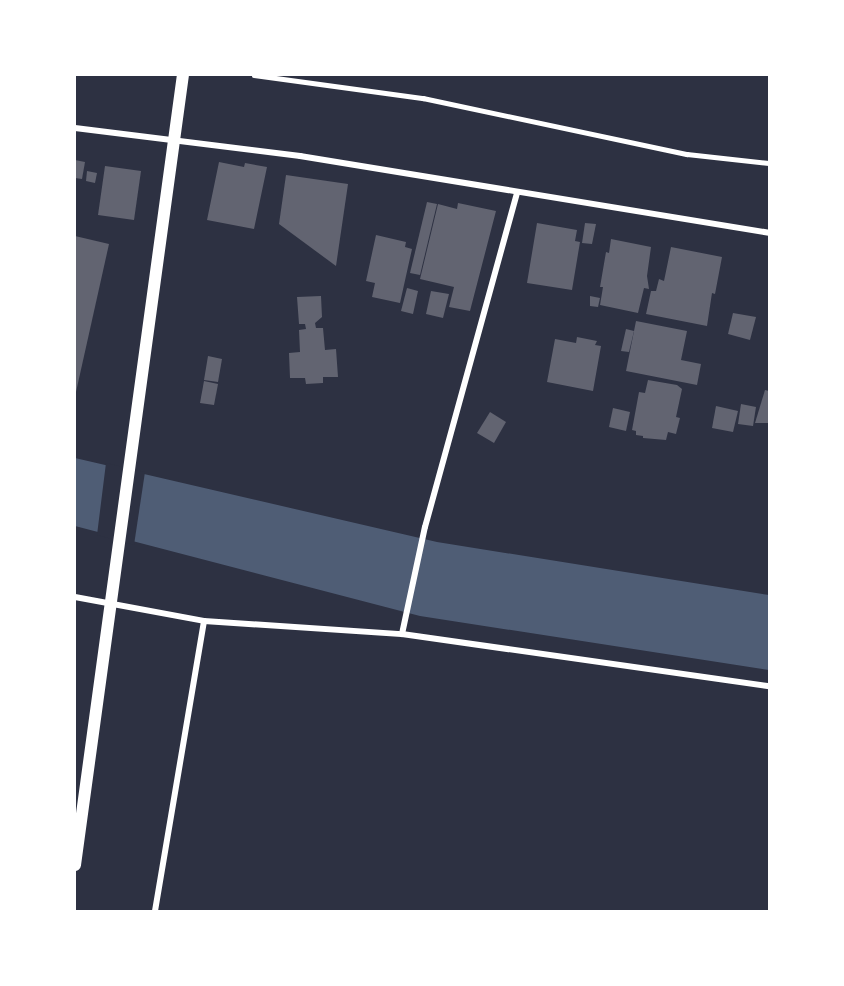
<!DOCTYPE html>
<html>
<head>
<meta charset="utf-8">
<style>
	body { margin:0 }
	#map { position:relative; width:844px; height:986px; overflow:hidden; background:#2d3142; font-family:"Varela Round",sans-serif }
	div>[style] { position:absolute }
	[style*='--x'] { left:calc(var(--x)*1px); top:calc(var(--y)*1px); width:calc(var(--w)*1px); rotate:calc(var(--a)*1deg) }
	.water>* { inset:0; background:#4f5d75 }
	.pier>* { inset:0; background:#2d3142 }
	.building>* { inset:0; background:#626471 }
	.service>* { height:4.5px; margin:-2.25px; padding:0 2.25px; transform-origin:2.25px; border-radius:2.25px; background:#fff }
	.minor>* { height:6px; margin:-3px; padding:0 3px; transform-origin:3px; border-radius:3px; background:#fff }
	.secondary>* { height:12px; margin:-6px; padding:0 6px; transform-origin:6px; border-radius:6px; background:#fff }
	span { translate:-50% -50%; white-space:nowrap; text-align:center; line-height:1.15; -webkit-text-stroke:6px #fff; paint-order:stroke }
	.frame { position:absolute; inset:0; border:76px solid #fff; pointer-events:none }
</style>
</head>
<body>
<div id="map">
	<div class="water">
		<div style="clip-path:polygon(75px 458px,437px 542px,769px 595px,769px 670px,420px 616px,75px 526px)"></div>
	</div>
	<div class="pier">
		<div style="clip-path:polygon(106px 463px,145px 472px,134px 545px,97px 535px)"></div>
	</div>
	<div class="building">
		<div style="clip-path:polygon(75px 160px,85px 162px,82px 179px,75px 178px)"></div>
		<div style="clip-path:polygon(219px 162px,244px 167px,245px 163px,267px 167px,254px 229px,207px 220px)"></div>
		<div style="clip-path:polygon(105px 166px,141px 171px,134px 220px,98px 215px)"></div>
		<div style="clip-path:polygon(87px 171px,97px 173px,95px 183px,86px 181px)"></div>
		<div style="clip-path:polygon(286px 175px,348px 184px,336px 266px,279px 224px)"></div>
		<div style="clip-path:polygon(427px 202px,437px 204px,420px 275px,410px 273px)"></div>
		<div style="clip-path:polygon(458px 203px,496px 211px,470px 311px,449px 307px,454px 287px,420px 279px,438px 204px,457px 209px)"></div>
		<div style="clip-path:polygon(537px 223px,577px 230px,575px 241px,580px 242px,572px 290px,527px 283px)"></div>
		<div style="clip-path:polygon(585px 223px,596px 224px,592px 244px,582px 243px)"></div>
		<div style="clip-path:polygon(376px 235px,406px 242px,405px 247px,412px 249px,400px 303px,372px 297px,375px 283px,366px 281px)"></div>
		<div style="clip-path:polygon(75px 236px,109px 244px,76px 392px,75px 392px)"></div>
		<div style="clip-path:polygon(611px 239px,651px 247px,647px 276px,649px 289px,644px 288px,638px 313px,600px 305px,603px 287px,600px 287px,606px 252px,609px 253px)"></div>
		<div style="clip-path:polygon(671px 247px,722px 257px,715px 294px,712px 293px,707px 326px,646px 314px,651px 291px,656px 291px,659px 279px,664px 281px)"></div>
		<div style="clip-path:polygon(407px 288px,418px 291px,413px 314px,401px 311px)"></div>
		<div style="clip-path:polygon(431px 291px,449px 294px,443px 318px,426px 314px)"></div>
		<div style="clip-path:polygon(321px 296px,322px 317px,315px 323px,316px 328px,323px 328px,325px 350px,336px 349px,338px 377px,323px 377px,323px 383px,306px 384px,305px 378px,290px 378px,289px 353px,300px 352px,299px 330px,306px 329px,305px 324px,299px 324px,297px 297px)"></div>
		<div style="clip-path:polygon(590px 296px,600px 298px,598px 307px,590px 306px)"></div>
		<div style="clip-path:polygon(733px 313px,756px 317px,750px 340px,728px 334px)"></div>
		<div style="clip-path:polygon(636px 321px,687px 331px,681px 360px,701px 364px,697px 385px,626px 371px)"></div>
		<div style="clip-path:polygon(626px 329px,634px 331px,629px 352px,621px 351px)"></div>
		<div style="clip-path:polygon(577px 337px,597px 341px,595px 345px,601px 346px,593px 391px,547px 382px,555px 339px,576px 343px)"></div>
		<div style="clip-path:polygon(208px 356px,222px 359px,218px 382px,204px 380px)"></div>
		<div style="clip-path:polygon(648px 380px,677px 385px,682px 389px,676px 417px,680px 418px,676px 434px,668px 432px,666px 440px,643px 438px,643px 436px,636px 435px,636px 431px,632px 430px,639px 392px,645px 393px)"></div>
		<div style="clip-path:polygon(204px 381px,218px 384px,214px 405px,200px 403px)"></div>
		<div style="clip-path:polygon(765px 390px,769px 391px,769px 423px,755px 423px)"></div>
		<div style="clip-path:polygon(741px 404px,756px 407px,753px 426px,738px 424px)"></div>
		<div style="clip-path:polygon(716px 406px,738px 411px,733px 432px,712px 428px)"></div>
		<div style="clip-path:polygon(613px 408px,630px 412px,626px 431px,609px 427px)"></div>
		<div style="clip-path:polygon(490px 412px,506px 422px,494px 443px,477px 433px)"></div>
	</div>
	<div class="service">
		<div style="--x:254;--y:75;--w:171;--a:7.8"></div>
		<div style="--x:423;--y:98;--w:270;--a:12"></div>
		<div style="--x:687;--y:154;--w:82;--a:6.3"></div>
	</div>
	<div class="minor">
		<div style="--x:75;--y:128;--w:227;--a:7.1"></div>
		<div style="--x:300;--y:156;--w:475;--a:9.3"></div>
		<div style="--x:75;--y:597;--w:131;--a:10.5"></div>
		<div style="--x:204;--y:621;--w:198;--a:3.8"></div>
		<div style="--x:402;--y:634;--w:371;--a:8.1"></div>
		<div style="--x:402;--y:634;--w:109;--a:-77.9"></div>
		<div style="--x:425;--y:527;--w:346;--a:-74.6"></div>
		<div style="--x:155;--y:911;--w:294;--a:-80.4"></div>
	</div>
	<div class="secondary">
		<div style="--x:75;--y:865;--w:797;--a:-82.22"></div>
	</div>
	<div class="frame"></div>
</div>
</body>
</html>
